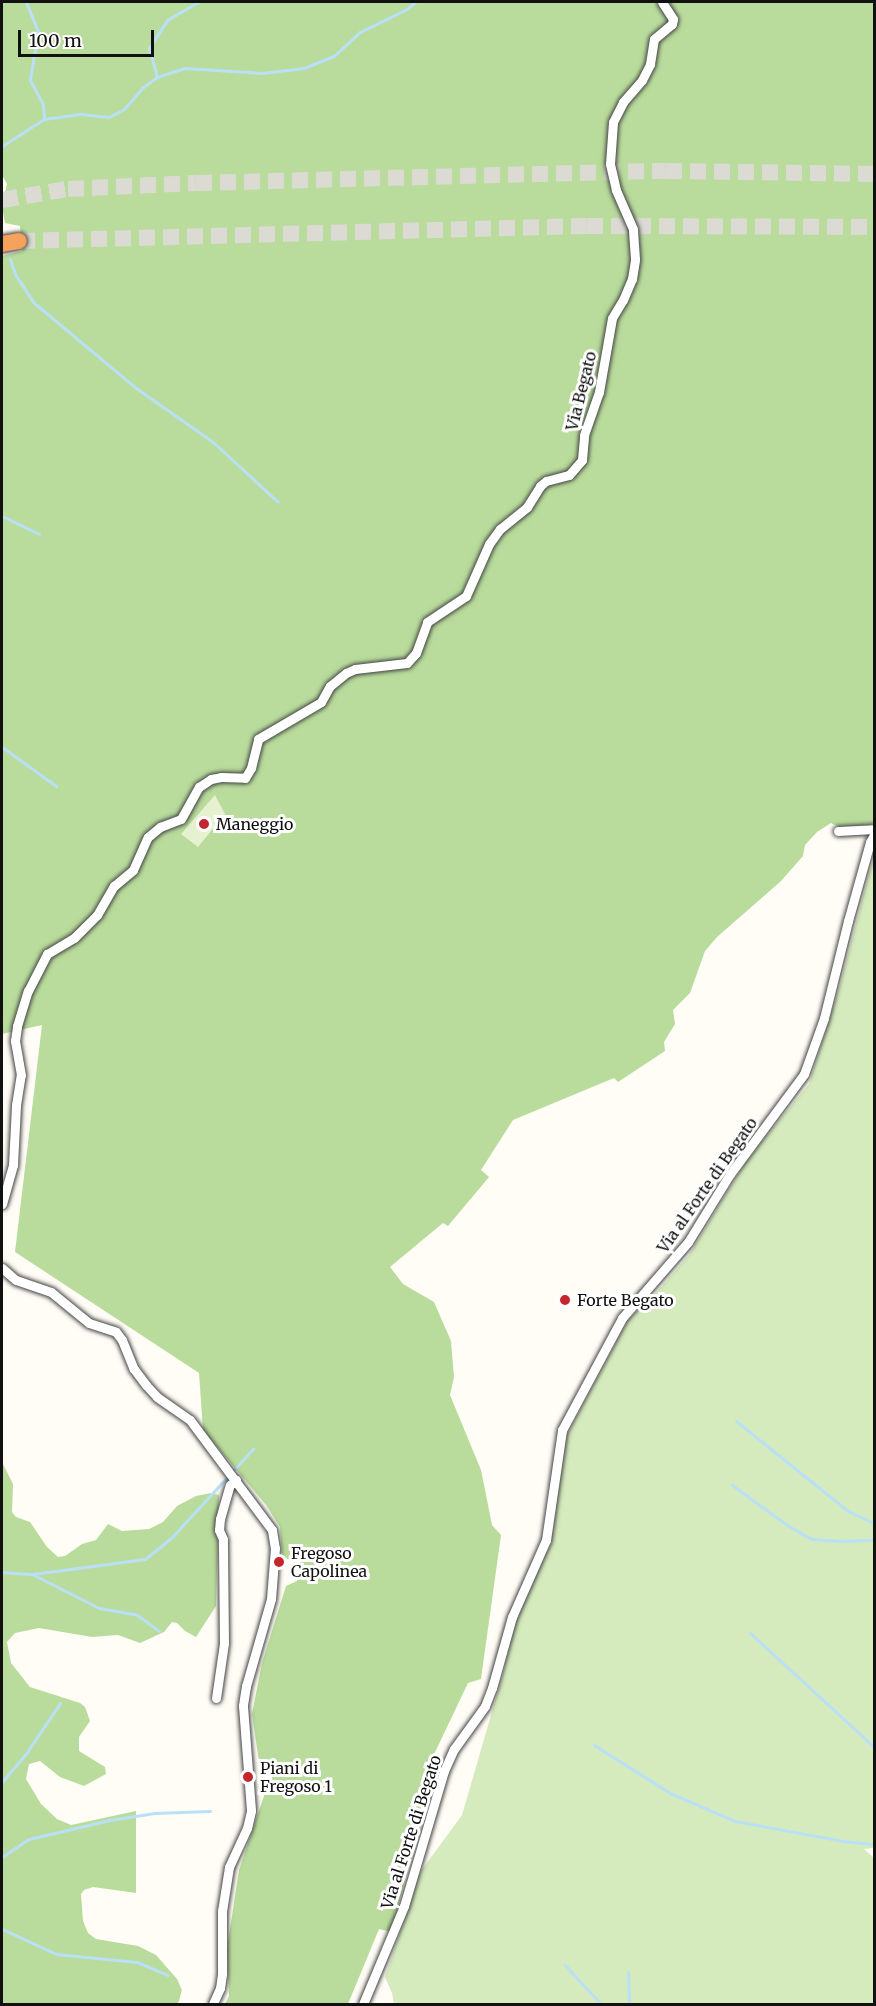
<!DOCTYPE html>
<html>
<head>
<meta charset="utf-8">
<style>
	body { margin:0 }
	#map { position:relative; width:876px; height:2006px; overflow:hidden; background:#fffdf5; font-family:Merriweather,serif }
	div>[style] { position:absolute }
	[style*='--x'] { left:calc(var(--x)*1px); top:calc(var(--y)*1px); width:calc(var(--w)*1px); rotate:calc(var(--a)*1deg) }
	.green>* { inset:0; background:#d5ebbd }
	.forest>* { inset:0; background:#b9dc9c }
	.pitch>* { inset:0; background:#e6f2cf }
	.stream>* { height:3px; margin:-1.5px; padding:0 1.5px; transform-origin:1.5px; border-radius:1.5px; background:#b9e0f7 }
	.motorway-tunnel>* { height:16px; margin-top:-8px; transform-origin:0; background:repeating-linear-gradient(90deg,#dbdad3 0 16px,transparent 0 24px) }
	.roads { filter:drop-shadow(0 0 2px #444) drop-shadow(0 0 2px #444) }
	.minor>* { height:9px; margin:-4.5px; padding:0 4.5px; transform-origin:4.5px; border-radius:4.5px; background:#fff }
	.motorway>* { height:16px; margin:-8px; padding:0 8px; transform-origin:8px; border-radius:8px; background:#f5a25d }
	.dots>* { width:16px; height:16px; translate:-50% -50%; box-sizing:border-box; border:3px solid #fff; border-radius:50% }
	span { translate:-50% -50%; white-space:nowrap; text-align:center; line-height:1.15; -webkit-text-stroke:6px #fff; paint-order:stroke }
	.street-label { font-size:16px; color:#111 }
	.poi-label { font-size:16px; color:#111 }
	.left { translate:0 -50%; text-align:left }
	.frame { position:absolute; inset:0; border:3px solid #111; pointer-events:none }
	.scale { position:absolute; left:18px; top:30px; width:136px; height:27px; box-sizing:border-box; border:3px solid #111; border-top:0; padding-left:8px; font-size:18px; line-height:21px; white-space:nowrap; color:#111; -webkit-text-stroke:4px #fff; paint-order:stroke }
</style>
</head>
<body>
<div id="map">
	<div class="green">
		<div style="clip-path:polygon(874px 855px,874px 1848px,864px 1849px,874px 1858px,874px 2004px,394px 2004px,392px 1993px,385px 1977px,421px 1871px,462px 1815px,503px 1674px,515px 1620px,531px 1581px,551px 1544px,566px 1437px,628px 1320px,656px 1293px,689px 1255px,747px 1160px,809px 1084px,839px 989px)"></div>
	</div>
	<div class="forest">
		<div style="clip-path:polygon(2px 2px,874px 2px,874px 823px,867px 826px,839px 827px,831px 823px,817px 832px,805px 845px,803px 856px,781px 881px,717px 937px,705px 951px,690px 993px,673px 1010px,675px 1024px,664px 1042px,665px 1051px,618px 1082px,614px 1078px,513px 1120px,481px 1170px,489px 1177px,448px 1226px,443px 1223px,390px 1267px,403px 1284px,434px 1302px,451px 1341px,454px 1377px,450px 1395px,481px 1470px,492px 1525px,501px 1535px,481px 1679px,468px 1683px,428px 1767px,423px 1782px,430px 1790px,391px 1932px,379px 1929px,348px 2004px,225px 2004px,229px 1996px,227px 1949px,239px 1870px,264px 1796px,252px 1714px,262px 1663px,286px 1586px,297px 1581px,299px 1565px,282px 1556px,280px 1527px,266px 1505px,203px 1430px,199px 1373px,15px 1252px,42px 1025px,2px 1034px,2px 256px,22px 251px,20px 226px,5px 223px,2px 207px,7px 184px,2px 175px)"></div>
		<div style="clip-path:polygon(2px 1462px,13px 1484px,12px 1512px,16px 1517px,30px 1522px,47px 1547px,58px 1557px,65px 1556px,82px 1544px,96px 1540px,108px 1524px,122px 1531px,149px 1529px,163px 1522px,177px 1506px,196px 1496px,211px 1493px,219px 1495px,216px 1606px,196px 1637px,185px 1631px,177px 1623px,172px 1622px,164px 1632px,140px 1643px,118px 1635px,92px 1637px,39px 1628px,15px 1633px,7px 1642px,11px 1663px,30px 1687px,80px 1703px,85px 1707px,90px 1721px,79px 1737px,79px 1751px,105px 1767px,106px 1774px,84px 1786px,60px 1777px,40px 1761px,29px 1764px,26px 1779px,41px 1804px,57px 1819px,71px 1825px,136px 1811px,136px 1893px,93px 1887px,84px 1890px,81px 1894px,83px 1921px,88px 1933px,96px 1939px,138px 1946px,156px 1955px,177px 1979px,182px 1990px,178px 2004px,2px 2004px)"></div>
	</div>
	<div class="pitch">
		<div style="clip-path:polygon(215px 795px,225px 814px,198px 847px,181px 834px)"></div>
	</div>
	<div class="stream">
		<div style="--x:26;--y:2;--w:31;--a:68"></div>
		<div style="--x:38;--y:31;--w:50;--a:99.3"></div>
		<div style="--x:30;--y:80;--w:27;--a:62"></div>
		<div style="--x:43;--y:104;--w:15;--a:86"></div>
		<div style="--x:157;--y:77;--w:30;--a:-105"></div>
		<div style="--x:149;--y:48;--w:33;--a:-57"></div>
		<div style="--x:167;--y:20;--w:36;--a:-30"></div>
		<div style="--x:2;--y:146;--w:50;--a:-32.7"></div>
		<div style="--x:44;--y:119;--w:36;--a:-8"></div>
		<div style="--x:80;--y:114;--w:29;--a:6"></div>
		<div style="--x:109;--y:117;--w:17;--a:-28"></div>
		<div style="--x:124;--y:109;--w:28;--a:-49"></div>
		<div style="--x:142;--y:88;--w:19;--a:-36"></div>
		<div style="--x:157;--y:77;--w:29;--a:-18"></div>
		<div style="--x:185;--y:68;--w:77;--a:3.7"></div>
		<div style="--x:262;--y:73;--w:42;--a:-6.8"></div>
		<div style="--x:304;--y:68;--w:32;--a:-22"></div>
		<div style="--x:334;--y:56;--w:35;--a:-43"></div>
		<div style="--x:360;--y:32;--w:52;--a:-26.1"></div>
		<div style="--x:407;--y:9;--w:11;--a:-41"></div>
		<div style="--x:10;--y:259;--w:16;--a:72"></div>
		<div style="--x:15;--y:274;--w:33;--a:57"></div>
		<div style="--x:33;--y:302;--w:134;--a:39.9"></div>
		<div style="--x:136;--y:388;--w:94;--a:35"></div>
		<div style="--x:213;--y:442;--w:88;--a:42.7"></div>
		<div style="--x:2;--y:516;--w:41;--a:25.9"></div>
		<div style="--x:2;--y:747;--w:67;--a:35.8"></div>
		<div style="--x:736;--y:1421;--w:144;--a:38.8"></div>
		<div style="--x:848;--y:1511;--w:29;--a:25"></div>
		<div style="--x:732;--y:1485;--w:72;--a:35.9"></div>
		<div style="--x:790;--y:1527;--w:25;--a:29"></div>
		<div style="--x:812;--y:1539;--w:28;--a:4"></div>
		<div style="--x:840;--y:1541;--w:34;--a:-2"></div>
		<div style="--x:2;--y:1572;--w:31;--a:4"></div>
		<div style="--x:33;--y:1574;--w:113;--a:-7.6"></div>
		<div style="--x:145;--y:1559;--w:35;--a:-39"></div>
		<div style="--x:172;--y:1537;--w:120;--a:-47.4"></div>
		<div style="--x:34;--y:1575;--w:73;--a:26.9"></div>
		<div style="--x:99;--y:1608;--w:39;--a:10"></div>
		<div style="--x:137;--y:1615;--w:27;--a:36"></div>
		<div style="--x:750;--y:1633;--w:168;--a:42.6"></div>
		<div style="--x:594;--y:1745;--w:90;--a:32.3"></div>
		<div style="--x:670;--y:1793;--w:71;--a:23.3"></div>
		<div style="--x:735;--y:1821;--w:110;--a:10.5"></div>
		<div style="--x:843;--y:1841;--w:31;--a:6"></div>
		<div style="--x:2;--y:1782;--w:39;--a:-50"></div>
		<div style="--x:27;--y:1752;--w:59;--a:-56"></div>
		<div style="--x:2;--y:1857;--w:32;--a:-34"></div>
		<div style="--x:29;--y:1839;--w:83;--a:-13.2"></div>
		<div style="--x:110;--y:1820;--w:45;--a:-9"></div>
		<div style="--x:154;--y:1813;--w:56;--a:-2"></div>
		<div style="--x:2;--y:1929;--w:60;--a:24.8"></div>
		<div style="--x:56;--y:1954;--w:81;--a:5.6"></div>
		<div style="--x:137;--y:1962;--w:33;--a:23"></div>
		<div style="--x:565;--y:1965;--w:53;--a:47.3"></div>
		<div style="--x:628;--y:1972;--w:32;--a:88"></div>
	</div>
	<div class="motorway-tunnel">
		<div style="--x:2;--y:200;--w:67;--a:-9.5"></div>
		<div style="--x:68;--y:189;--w:128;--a:-2.7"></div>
		<div style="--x:196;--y:183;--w:470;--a:-1.5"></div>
		<div style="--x:666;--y:171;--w:208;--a:0.8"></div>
		<div style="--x:19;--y:241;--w:568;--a:-1.51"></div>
		<div style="--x:587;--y:226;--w:287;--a:0.2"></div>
	</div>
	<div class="roads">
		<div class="minor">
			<div style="--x:838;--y:831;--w:36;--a:-3"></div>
			<div style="--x:2;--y:1204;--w:41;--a:-74.2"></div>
			<div style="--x:13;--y:1165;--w:60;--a:-87.1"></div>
			<div style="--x:16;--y:1105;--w:30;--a:-81"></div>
			<div style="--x:21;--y:1075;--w:35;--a:-100"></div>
			<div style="--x:15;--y:1041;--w:15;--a:-82"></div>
			<div style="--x:17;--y:1026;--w:37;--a:-73"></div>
			<div style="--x:28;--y:991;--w:42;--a:-62.8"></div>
			<div style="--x:47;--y:954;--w:31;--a:-31"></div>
			<div style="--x:74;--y:938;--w:33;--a:-45"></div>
			<div style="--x:97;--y:915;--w:34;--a:-60"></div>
			<div style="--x:114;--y:886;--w:25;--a:-40"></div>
			<div style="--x:133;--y:870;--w:36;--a:-66"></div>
			<div style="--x:148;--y:837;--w:16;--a:-40"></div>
			<div style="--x:160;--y:827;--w:22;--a:-21"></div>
			<div style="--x:181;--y:819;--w:37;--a:-61"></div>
			<div style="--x:199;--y:787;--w:14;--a:-34"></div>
			<div style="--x:211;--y:779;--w:10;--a:-11"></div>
			<div style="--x:221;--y:777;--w:24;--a:2"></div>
			<div style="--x:245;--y:778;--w:12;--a:-59"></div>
			<div style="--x:251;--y:768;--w:30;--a:-76"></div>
			<div style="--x:258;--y:739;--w:73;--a:-30.4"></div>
			<div style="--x:321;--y:702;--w:18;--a:-61"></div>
			<div style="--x:330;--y:686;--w:21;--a:-39"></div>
			<div style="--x:346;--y:673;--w:10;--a:-24"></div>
			<div style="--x:355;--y:669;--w:52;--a:-6.6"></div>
			<div style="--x:407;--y:663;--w:13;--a:-48"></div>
			<div style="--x:416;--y:653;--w:33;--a:-70"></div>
			<div style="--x:427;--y:622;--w:47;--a:-33.7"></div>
			<div style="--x:466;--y:596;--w:57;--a:-66.1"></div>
			<div style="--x:489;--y:544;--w:19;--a:-54"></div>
			<div style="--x:500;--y:529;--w:35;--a:-39"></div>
			<div style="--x:527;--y:507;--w:25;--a:-58"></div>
			<div style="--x:540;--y:486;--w:8;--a:-40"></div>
			<div style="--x:546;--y:481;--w:24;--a:-15"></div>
			<div style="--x:569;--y:475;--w:20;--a:-49"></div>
			<div style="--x:582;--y:460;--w:25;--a:-85"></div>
			<div style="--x:584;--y:435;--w:46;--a:-70.8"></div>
			<div style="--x:599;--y:392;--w:75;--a:-80"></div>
			<div style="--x:612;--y:318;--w:21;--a:-59"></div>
			<div style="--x:623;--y:300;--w:23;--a:-67"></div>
			<div style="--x:632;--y:279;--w:20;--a:-81"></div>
			<div style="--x:635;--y:259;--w:30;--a:-94"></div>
			<div style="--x:633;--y:229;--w:43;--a:-113.6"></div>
			<div style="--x:616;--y:190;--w:27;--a:-103"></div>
			<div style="--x:610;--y:164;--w:42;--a:-85.9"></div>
			<div style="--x:613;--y:122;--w:22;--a:-63"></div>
			<div style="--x:623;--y:102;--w:29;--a:-49"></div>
			<div style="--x:642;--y:80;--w:18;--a:-63"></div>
			<div style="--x:650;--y:64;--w:25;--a:-81"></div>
			<div style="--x:654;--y:39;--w:23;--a:-40"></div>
			<div style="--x:672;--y:24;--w:5;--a:-79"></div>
			<div style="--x:673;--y:19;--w:20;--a:-123"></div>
			<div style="--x:2;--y:1268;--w:18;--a:41"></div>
			<div style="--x:16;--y:1280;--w:37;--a:19"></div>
			<div style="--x:51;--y:1292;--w:49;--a:39.2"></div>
			<div style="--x:89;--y:1323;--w:28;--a:18"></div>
			<div style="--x:116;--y:1332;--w:10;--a:53"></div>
			<div style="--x:122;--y:1340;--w:31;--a:68"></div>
			<div style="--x:134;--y:1369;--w:20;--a:53"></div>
			<div style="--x:146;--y:1385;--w:16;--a:47"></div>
			<div style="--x:157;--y:1397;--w:40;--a:34.9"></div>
			<div style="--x:190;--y:1420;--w:137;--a:53.3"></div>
			<div style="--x:272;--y:1530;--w:18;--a:81"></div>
			<div style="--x:275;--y:1548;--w:51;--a:94.5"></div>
			<div style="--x:271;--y:1599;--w:91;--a:106"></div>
			<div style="--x:246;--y:1686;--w:20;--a:99"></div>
			<div style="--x:243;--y:1706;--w:105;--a:85.6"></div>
			<div style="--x:251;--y:1811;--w:17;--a:103"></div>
			<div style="--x:247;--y:1828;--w:43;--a:114.8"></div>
			<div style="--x:229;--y:1867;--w:45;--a:99"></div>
			<div style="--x:222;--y:1911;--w:63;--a:90"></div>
			<div style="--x:222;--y:1974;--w:14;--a:98"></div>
			<div style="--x:220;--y:1988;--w:17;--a:114"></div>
			<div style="--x:216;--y:1698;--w:56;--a:-81.7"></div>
			<div style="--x:224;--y:1643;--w:104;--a:-90.6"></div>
			<div style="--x:223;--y:1539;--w:10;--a:-114"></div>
			<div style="--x:219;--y:1530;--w:11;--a:-85"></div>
			<div style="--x:220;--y:1519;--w:35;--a:-74"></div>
			<div style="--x:230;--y:1485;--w:8;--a:-40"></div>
			<div style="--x:363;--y:2004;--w:106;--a:-67.3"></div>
			<div style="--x:404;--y:1906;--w:141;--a:-73.5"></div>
			<div style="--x:444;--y:1771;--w:24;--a:-66"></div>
			<div style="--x:454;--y:1749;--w:53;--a:-54.2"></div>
			<div style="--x:485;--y:1706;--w:19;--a:-69"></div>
			<div style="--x:492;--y:1688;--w:74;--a:-74.3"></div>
			<div style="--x:512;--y:1617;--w:84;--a:-66.2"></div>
			<div style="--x:546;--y:1540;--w:111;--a:-81.7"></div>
			<div style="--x:562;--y:1430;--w:127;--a:-61.8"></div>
			<div style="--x:622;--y:1318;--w:101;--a:-49"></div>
			<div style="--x:688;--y:1242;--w:80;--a:-58.3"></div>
			<div style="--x:730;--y:1174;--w:124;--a:-53.5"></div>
			<div style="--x:804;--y:1074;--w:59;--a:-70.3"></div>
			<div style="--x:824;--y:1018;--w:100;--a:-76.1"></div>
			<div style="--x:848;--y:921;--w:82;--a:-74.4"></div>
			<div style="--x:870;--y:842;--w:8;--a:-60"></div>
		</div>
		<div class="motorway">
			<div style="--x:2;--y:244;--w:17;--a:-10"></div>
		</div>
	</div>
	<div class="dots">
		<div style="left:204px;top:824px;background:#c4262e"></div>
		<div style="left:565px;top:1300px;background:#c4262e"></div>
		<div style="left:279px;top:1562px;background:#c4262e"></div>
		<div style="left:248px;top:1777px;background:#c4262e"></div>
	</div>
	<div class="street-label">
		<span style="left:581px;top:391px;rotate:-76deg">Via Begato</span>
		<span style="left:707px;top:1185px;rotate:-55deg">Via al Forte di Begato</span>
		<span style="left:411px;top:1832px;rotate:-72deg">Via al Forte di Begato</span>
	</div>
	<div class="poi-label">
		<span class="left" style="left:216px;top:824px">Maneggio</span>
		<span class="left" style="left:577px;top:1300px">Forte Begato</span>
		<span class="left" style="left:291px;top:1562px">Fregoso<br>Capolinea</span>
		<span class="left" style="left:260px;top:1777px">Piani di<br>Fregoso 1</span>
	</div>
	<div class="frame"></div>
	<div class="scale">100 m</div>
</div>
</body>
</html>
